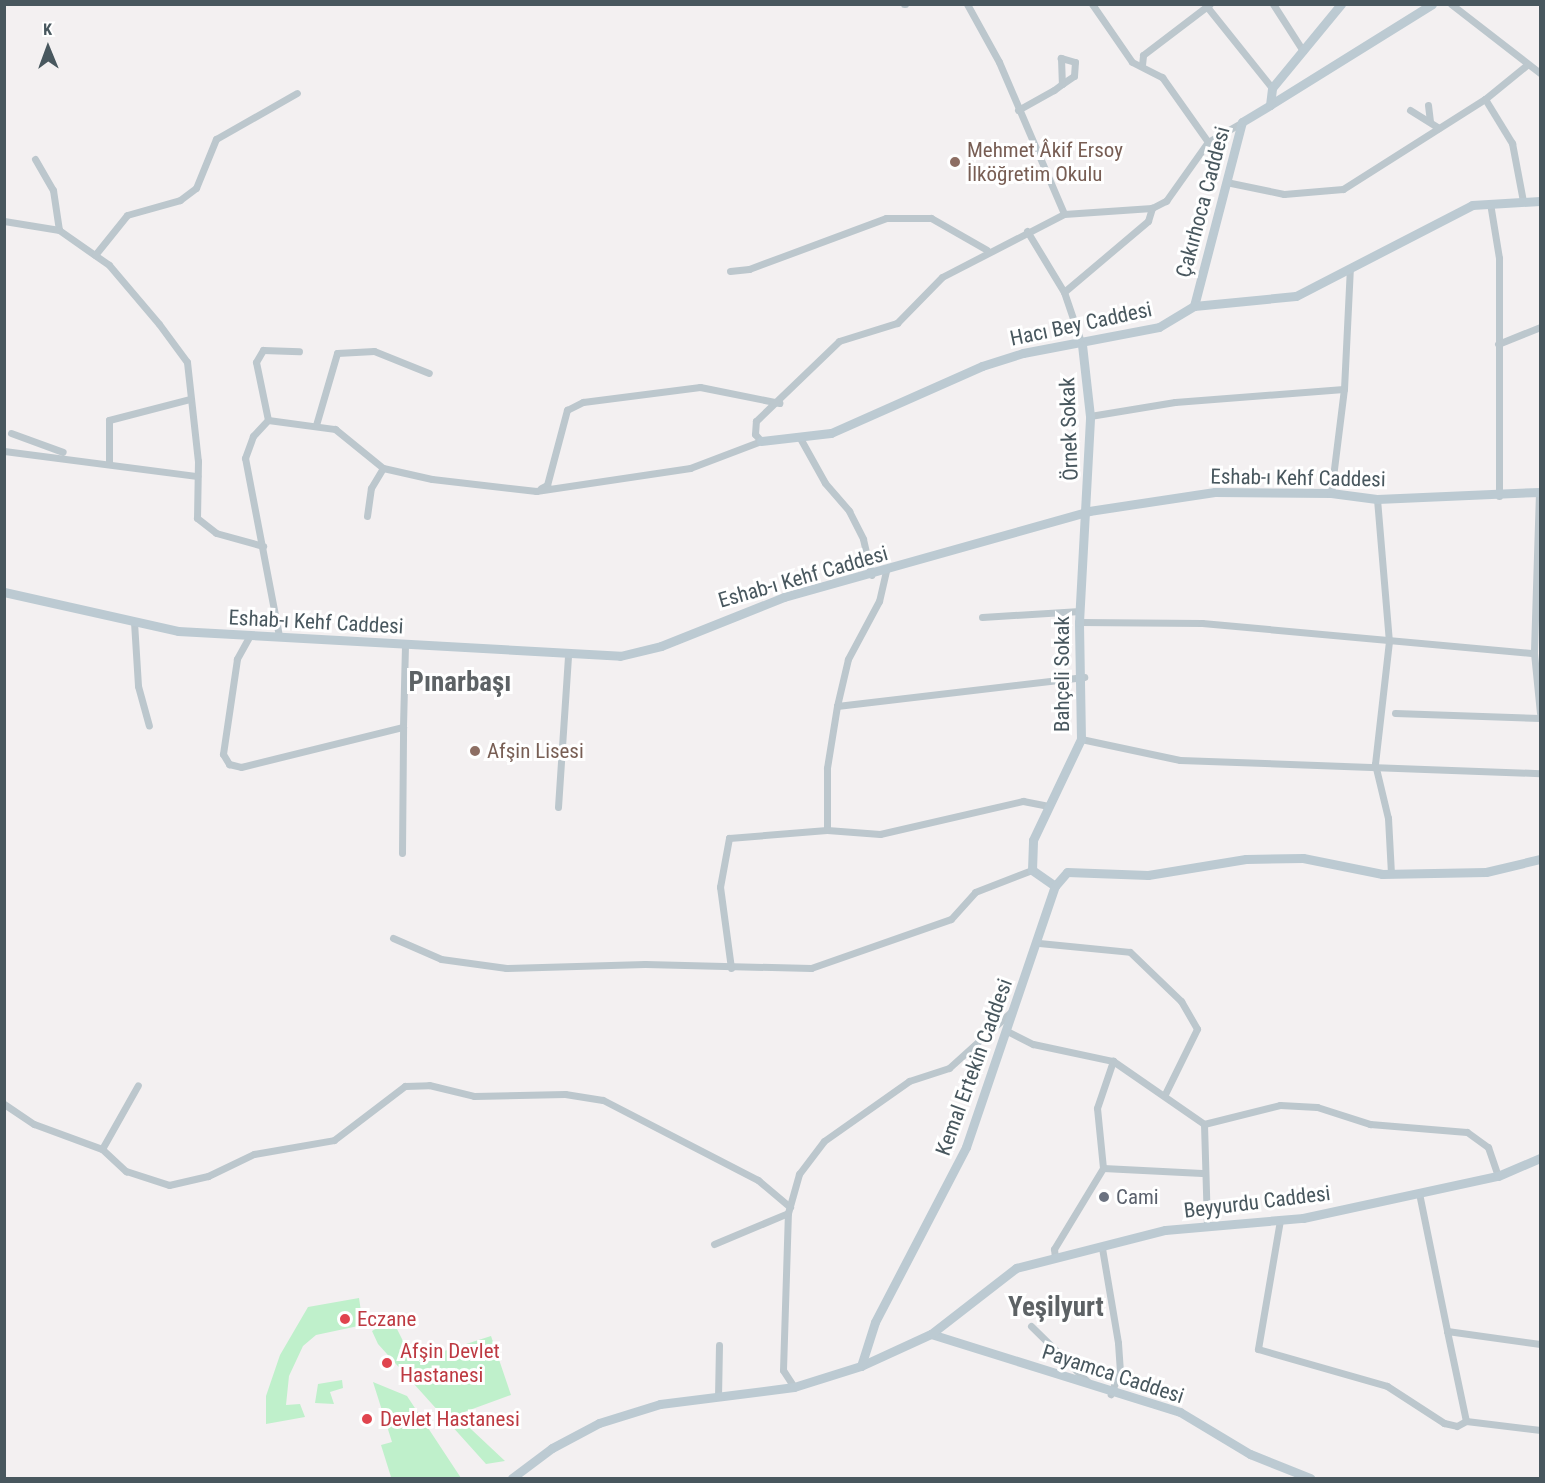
<!DOCTYPE html>
<html>
<head>
<meta charset="utf-8">
<style>
	body { margin:0 }
	#map { position:relative; width:1545px; height:1483px; overflow:hidden; background:#f3f0f1; font-family:"Roboto Condensed",sans-serif }
	div>[style] { position:absolute }
	[style*='--x'] { left:calc(var(--x)*1px); top:calc(var(--y)*1px); width:calc(var(--w)*1px); rotate:calc(var(--a)*1deg) }
	.green>* { inset:0; background:#bff0cb }
	.street>* { height:7px; margin:-3.5px; padding:0 3.5px; transform-origin:3.5px; border-radius:3.5px; background:#bcc7cd }
	.secondary>* { height:9px; margin:-4.5px; padding:0 4.5px; transform-origin:4.5px; border-radius:4.5px; background:#bccad2 }
	.dots>* { width:16px; height:16px; translate:-50% -50%; box-sizing:border-box; border:3px solid #fff; border-radius:50% }
	span { translate:-50% -50%; white-space:nowrap; text-align:center; line-height:1.15; -webkit-text-stroke:6px #fff; paint-order:stroke }
	.education-label { font-size:21px; color:#785e54 }
	.left { translate:0 -50%; text-align:left }
	.street-label { font-size:21px; color:#48575e }
	.worship-label { font-size:21px; color:#5b616d }
	.health-label { font-size:21px; color:#be3a42 }
	.district-label { font-size:27px; color:#5d6265; font-weight:700 }
	.frame { position:absolute; inset:0; border:6px solid #48575e; pointer-events:none }
	.north { position:absolute; left:18px; top:18px; width:60px; height:60px; -webkit-text-stroke:4px #fff; paint-order:stroke; rotate:359deg; font-size:16px; font-weight:700; line-height:24px; text-align:center; color:#48575e }
	.north::after { content:''; display:block; margin:auto; width:21px; height:27px; background:#48575e; clip-path:polygon(50% 0,100% 100%,50% 72%,0 100%) }
</style>
</head>
<body>
<div id="map">
	<div class="green">
		<div style="clip-path:polygon(359px 1298px,363px 1325px,316px 1335px,303px 1346px,289px 1376px,286px 1405px,300px 1404px,305px 1417px,266px 1424px,266px 1396px,280px 1355px,308px 1307px)"></div>
		<div style="clip-path:polygon(392px 1319px,413px 1361px,491px 1336px,511px 1395px,456px 1415px,505px 1461px,486px 1464px,378px 1344px,372px 1331px)"></div>
		<div style="clip-path:polygon(342px 1380px,343px 1388px,330px 1392px,334px 1404px,315px 1403px,318px 1384px)"></div>
		<div style="clip-path:polygon(373px 1382px,407px 1396px,461px 1478px,386px 1478px,391px 1477px,381px 1445px,392px 1442px)"></div>
	</div>
	<div class="street">
		<div style="--x:904;--y:4;--w:1;--a:0"></div>
		<div style="--x:967;--y:4;--w:66;--a:61.1"></div>
		<div style="--x:999;--y:62;--w:165;--a:66.8"></div>
		<div style="--x:1092;--y:4;--w:70;--a:55.4"></div>
		<div style="--x:1132;--y:62;--w:34;--a:27"></div>
		<div style="--x:1162;--y:77;--w:80;--a:54.7"></div>
		<div style="--x:1273;--y:4;--w:56;--a:57.4"></div>
		<div style="--x:1451;--y:4;--w:113;--a:37.8"></div>
		<div style="--x:1208;--y:8;--w:102;--a:51.3"></div>
		<div style="--x:1142;--y:65;--w:10;--a:-84"></div>
		<div style="--x:1143;--y:55;--w:84;--a:-37.3"></div>
		<div style="--x:1485;--y:99;--w:52;--a:58.5"></div>
		<div style="--x:1512;--y:143;--w:59;--a:79.3"></div>
		<div style="--x:1428;--y:105;--w:16;--a:83"></div>
		<div style="--x:1018;--y:110;--w:41;--a:-29.1"></div>
		<div style="--x:1054;--y:90;--w:10;--a:-37"></div>
		<div style="--x:1062;--y:84;--w:14;--a:-34"></div>
		<div style="--x:1074;--y:76;--w:14;--a:-86"></div>
		<div style="--x:1075;--y:62;--w:15;--a:-164"></div>
		<div style="--x:1061;--y:58;--w:26;--a:88"></div>
		<div style="--x:1410;--y:110;--w:34;--a:32"></div>
		<div style="--x:35;--y:159;--w:36;--a:60"></div>
		<div style="--x:53;--y:190;--w:40;--a:81.5"></div>
		<div style="--x:1226;--y:182;--w:59;--a:11.7"></div>
		<div style="--x:1284;--y:194;--w:59;--a:-4.8"></div>
		<div style="--x:1343;--y:189;--w:168;--a:-32.4"></div>
		<div style="--x:1485;--y:99;--w:55;--a:-39.1"></div>
		<div style="--x:1490;--y:203;--w:56;--a:80.7"></div>
		<div style="--x:1499;--y:258;--w:238;--a:90"></div>
		<div style="--x:4;--y:221;--w:56;--a:9.3"></div>
		<div style="--x:59;--y:230;--w:61;--a:35"></div>
		<div style="--x:109;--y:265;--w:77;--a:49.7"></div>
		<div style="--x:159;--y:324;--w:47;--a:53.6"></div>
		<div style="--x:187;--y:362;--w:100;--a:83.7"></div>
		<div style="--x:198;--y:461;--w:57;--a:91"></div>
		<div style="--x:197;--y:518;--w:24;--a:38"></div>
		<div style="--x:216;--y:533;--w:49;--a:15.5"></div>
		<div style="--x:1027;--y:231;--w:71;--a:58.8"></div>
		<div style="--x:1064;--y:292;--w:56;--a:71.2"></div>
		<div style="--x:95;--y:255;--w:51;--a:-51.3"></div>
		<div style="--x:127;--y:215;--w:55;--a:-15.8"></div>
		<div style="--x:180;--y:200;--w:20;--a:-37"></div>
		<div style="--x:196;--y:188;--w:53;--a:-67.8"></div>
		<div style="--x:216;--y:139;--w:93;--a:-29.6"></div>
		<div style="--x:730;--y:271;--w:19;--a:-6"></div>
		<div style="--x:749;--y:269;--w:146;--a:-20.4"></div>
		<div style="--x:886;--y:218;--w:45;--a:0"></div>
		<div style="--x:931;--y:218;--w:64;--a:29.7"></div>
		<div style="--x:1064;--y:292;--w:110;--a:-40.2"></div>
		<div style="--x:1148;--y:221;--w:14;--a:-73"></div>
		<div style="--x:1498;--y:344;--w:45;--a:-22"></div>
		<div style="--x:1090;--y:416;--w:86;--a:-9.4"></div>
		<div style="--x:1175;--y:402;--w:169;--a:-4.4"></div>
		<div style="--x:268;--y:420;--w:59;--a:-101.7"></div>
		<div style="--x:256;--y:362;--w:14;--a:-60"></div>
		<div style="--x:263;--y:350;--w:36;--a:2"></div>
		<div style="--x:316;--y:425;--w:75;--a:-73.7"></div>
		<div style="--x:337;--y:353;--w:37;--a:-3"></div>
		<div style="--x:374;--y:351;--w:59;--a:21.8"></div>
		<div style="--x:11;--y:433;--w:55;--a:20.1"></div>
		<div style="--x:800;--y:438;--w:51;--a:60.9"></div>
		<div style="--x:825;--y:483;--w:37;--a:49"></div>
		<div style="--x:849;--y:511;--w:31;--a:63"></div>
		<div style="--x:863;--y:539;--w:37;--a:77"></div>
		<div style="--x:4;--y:451;--w:195;--a:7.4"></div>
		<div style="--x:109;--y:462;--w:42;--a:-90"></div>
		<div style="--x:109;--y:420;--w:84;--a:-14.5"></div>
		<div style="--x:541;--y:488;--w:7;--a:-27"></div>
		<div style="--x:547;--y:485;--w:78;--a:-75.1"></div>
		<div style="--x:567;--y:410;--w:18;--a:-27"></div>
		<div style="--x:583;--y:402;--w:118;--a:-7.3"></div>
		<div style="--x:700;--y:387;--w:81;--a:11.4"></div>
		<div style="--x:1539;--y:492;--w:161;--a:91.8"></div>
		<div style="--x:1534;--y:653;--w:60;--a:84.3"></div>
		<div style="--x:1331;--y:493;--w:105;--a:-82.9"></div>
		<div style="--x:1344;--y:389;--w:121;--a:-87.2"></div>
		<div style="--x:1377;--y:499;--w:143;--a:85.2"></div>
		<div style="--x:1389;--y:641;--w:124;--a:96.5"></div>
		<div style="--x:1375;--y:764;--w:56;--a:76.5"></div>
		<div style="--x:1388;--y:818;--w:56;--a:86.9"></div>
		<div style="--x:367;--y:516;--w:28;--a:-82"></div>
		<div style="--x:371;--y:488;--w:23;--a:-59"></div>
		<div style="--x:886;--y:571;--w:31;--a:103"></div>
		<div style="--x:879;--y:601;--w:66;--a:118.1"></div>
		<div style="--x:848;--y:659;--w:48;--a:103.2"></div>
		<div style="--x:837;--y:706;--w:63;--a:99.2"></div>
		<div style="--x:827;--y:768;--w:62;--a:90"></div>
		<div style="--x:827;--y:830;--w:53;--a:4.3"></div>
		<div style="--x:880;--y:834;--w:147;--a:-13"></div>
		<div style="--x:1023;--y:801;--w:26;--a:11"></div>
		<div style="--x:982;--y:617;--w:98;--a:-3.5"></div>
		<div style="--x:134;--y:622;--w:64;--a:86.4"></div>
		<div style="--x:138;--y:686;--w:41;--a:74.6"></div>
		<div style="--x:1079;--y:622;--w:123;--a:0.5"></div>
		<div style="--x:1202;--y:623;--w:333;--a:5.2"></div>
		<div style="--x:279;--y:636;--w:181;--a:-100.8"></div>
		<div style="--x:245;--y:458;--w:23;--a:-70"></div>
		<div style="--x:253;--y:436;--w:22;--a:-47"></div>
		<div style="--x:268;--y:420;--w:68;--a:7.7"></div>
		<div style="--x:335;--y:429;--w:62;--a:39.1"></div>
		<div style="--x:383;--y:468;--w:50;--a:12.7"></div>
		<div style="--x:432;--y:479;--w:105;--a:6.6"></div>
		<div style="--x:536;--y:491;--w:156;--a:-8.5"></div>
		<div style="--x:690;--y:468;--w:76;--a:-20.8"></div>
		<div style="--x:761;--y:441;--w:9;--a:-131"></div>
		<div style="--x:755;--y:434;--w:13;--a:-86"></div>
		<div style="--x:756;--y:421;--w:115;--a:-43.9"></div>
		<div style="--x:839;--y:341;--w:61;--a:-17.2"></div>
		<div style="--x:897;--y:323;--w:64;--a:-45.6"></div>
		<div style="--x:942;--y:277;--w:137;--a:-27.3"></div>
		<div style="--x:1064;--y:214;--w:88;--a:-3.9"></div>
		<div style="--x:1152;--y:208;--w:16;--a:-27"></div>
		<div style="--x:1166;--y:201;--w:72;--a:-54.6"></div>
		<div style="--x:1208;--y:142;--w:39;--a:-30"></div>
		<div style="--x:249;--y:637;--w:25;--a:119"></div>
		<div style="--x:237;--y:659;--w:96;--a:98.4"></div>
		<div style="--x:223;--y:754;--w:12;--a:59"></div>
		<div style="--x:229;--y:764;--w:12;--a:14"></div>
		<div style="--x:241;--y:767;--w:167;--a:-13.9"></div>
		<div style="--x:403;--y:727;--w:82;--a:-88.6"></div>
		<div style="--x:837;--y:706;--w:249;--a:-6.7"></div>
		<div style="--x:1395;--y:713;--w:145;--a:2"></div>
		<div style="--x:1081;--y:739;--w:101;--a:12"></div>
		<div style="--x:1180;--y:760;--w:360;--a:2.1"></div>
		<div style="--x:558;--y:807;--w:151;--a:-86.2"></div>
		<div style="--x:402;--y:853;--w:126;--a:-89.5"></div>
		<div style="--x:393;--y:938;--w:52;--a:23.6"></div>
		<div style="--x:441;--y:959;--w:66;--a:7.9"></div>
		<div style="--x:506;--y:968;--w:139;--a:-1.6"></div>
		<div style="--x:645;--y:964;--w:166;--a:1.4"></div>
		<div style="--x:811;--y:968;--w:148;--a:-19.3"></div>
		<div style="--x:951;--y:919;--w:36;--a:-48"></div>
		<div style="--x:975;--y:892;--w:61;--a:-21.1"></div>
		<div style="--x:1039;--y:943;--w:91;--a:5.6"></div>
		<div style="--x:1130;--y:952;--w:71;--a:43.9"></div>
		<div style="--x:1181;--y:1001;--w:32;--a:60"></div>
		<div style="--x:1197;--y:1029;--w:72;--a:116.2"></div>
		<div style="--x:731;--y:968;--w:82;--a:-97.7"></div>
		<div style="--x:720;--y:887;--w:50;--a:-79.6"></div>
		<div style="--x:729;--y:838;--w:98;--a:-4.7"></div>
		<div style="--x:1007;--y:1031;--w:29;--a:27"></div>
		<div style="--x:1033;--y:1044;--w:82;--a:12"></div>
		<div style="--x:1113;--y:1061;--w:111;--a:34.7"></div>
		<div style="--x:1204;--y:1124;--w:78;--a:-14"></div>
		<div style="--x:1280;--y:1105;--w:37;--a:3"></div>
		<div style="--x:1317;--y:1107;--w:56;--a:17.8"></div>
		<div style="--x:1370;--y:1124;--w:97;--a:4.7"></div>
		<div style="--x:1467;--y:1132;--w:26;--a:36"></div>
		<div style="--x:1488;--y:1147;--w:31;--a:71"></div>
		<div style="--x:4;--y:1104;--w:36;--a:34"></div>
		<div style="--x:34;--y:1124;--w:72;--a:20.2"></div>
		<div style="--x:102;--y:1149;--w:33;--a:43"></div>
		<div style="--x:126;--y:1171;--w:45;--a:18"></div>
		<div style="--x:169;--y:1185;--w:40;--a:-13"></div>
		<div style="--x:208;--y:1176;--w:51;--a:-25.6"></div>
		<div style="--x:254;--y:1154;--w:81;--a:-9.9"></div>
		<div style="--x:334;--y:1140;--w:89;--a:-37.3"></div>
		<div style="--x:405;--y:1086;--w:24;--a:-2"></div>
		<div style="--x:429;--y:1085;--w:46;--a:13.7"></div>
		<div style="--x:474;--y:1096;--w:91;--a:-1.3"></div>
		<div style="--x:565;--y:1094;--w:38;--a:9"></div>
		<div style="--x:603;--y:1100;--w:174;--a:27.3"></div>
		<div style="--x:758;--y:1180;--w:42;--a:40.2"></div>
		<div style="--x:1204;--y:1124;--w:103;--a:88.3"></div>
		<div style="--x:102;--y:1149;--w:73;--a:-60.6"></div>
		<div style="--x:1103;--y:1168;--w:99;--a:2.9"></div>
		<div style="--x:1419;--y:1193;--w:141;--a:78.5"></div>
		<div style="--x:1447;--y:1331;--w:94;--a:8"></div>
		<div style="--x:1280;--y:1220;--w:131;--a:99.7"></div>
		<div style="--x:1258;--y:1349;--w:134;--a:16"></div>
		<div style="--x:1387;--y:1386;--w:68;--a:33"></div>
		<div style="--x:1444;--y:1423;--w:13;--a:13"></div>
		<div style="--x:1457;--y:1426;--w:10;--a:-29"></div>
		<div style="--x:714;--y:1244;--w:80;--a:-22.7"></div>
		<div style="--x:1102;--y:1248;--w:96;--a:80.4"></div>
		<div style="--x:1118;--y:1343;--w:27;--a:86"></div>
		<div style="--x:1120;--y:1370;--w:26;--a:111"></div>
		<div style="--x:1055;--y:1258;--w:9;--a:-96"></div>
		<div style="--x:1054;--y:1249;--w:95;--a:-58.8"></div>
		<div style="--x:1103;--y:1168;--w:60;--a:-95.7"></div>
		<div style="--x:1097;--y:1108;--w:50;--a:-71.2"></div>
		<div style="--x:1031;--y:1326;--w:81;--a:44.5"></div>
		<div style="--x:1447;--y:1331;--w:92;--a:78.1"></div>
		<div style="--x:1466;--y:1421;--w:75;--a:6.9"></div>
		<div style="--x:794;--y:1387;--w:20;--a:-123"></div>
		<div style="--x:783;--y:1370;--w:157;--a:-88.2"></div>
		<div style="--x:788;--y:1213;--w:41;--a:-74.2"></div>
		<div style="--x:799;--y:1174;--w:41;--a:-52.9"></div>
		<div style="--x:824;--y:1141;--w:104;--a:-35.2"></div>
		<div style="--x:909;--y:1081;--w:42;--a:-18"></div>
		<div style="--x:949;--y:1068;--w:84;--a:-42.1"></div>
		<div style="--x:718;--y:1397;--w:52;--a:-88.9"></div>
	</div>
	<div class="secondary">
		<div style="--x:1270;--y:105;--w:191;--a:-31.9"></div>
		<div style="--x:1194;--y:306;--w:190;--a:-75.4"></div>
		<div style="--x:1242;--y:122;--w:33;--a:-31"></div>
		<div style="--x:1270;--y:105;--w:17;--a:-83"></div>
		<div style="--x:1272;--y:88;--w:109;--a:-50.6"></div>
		<div style="--x:761;--y:441;--w:70;--a:-6.5"></div>
		<div style="--x:831;--y:433;--w:165;--a:-23.9"></div>
		<div style="--x:982;--y:366;--w:43;--a:-17.6"></div>
		<div style="--x:1023;--y:353;--w:138;--a:-10.8"></div>
		<div style="--x:1159;--y:327;--w:41;--a:-31"></div>
		<div style="--x:1194;--y:306;--w:102;--a:-5.6"></div>
		<div style="--x:1296;--y:296;--w:198;--a:-27.3"></div>
		<div style="--x:1472;--y:205;--w:68;--a:-3.4"></div>
		<div style="--x:4;--y:592;--w:178;--a:12.6"></div>
		<div style="--x:178;--y:631;--w:443;--a:3.2"></div>
		<div style="--x:620;--y:656;--w:42;--a:-13.7"></div>
		<div style="--x:661;--y:646;--w:132;--a:-21.7"></div>
		<div style="--x:784;--y:597;--w:317;--a:-15.7"></div>
		<div style="--x:1089;--y:511;--w:127;--a:-8.6"></div>
		<div style="--x:1215;--y:492;--w:116;--a:0.5"></div>
		<div style="--x:1331;--y:493;--w:46;--a:7.4"></div>
		<div style="--x:1377;--y:499;--w:163;--a:-2.5"></div>
		<div style="--x:1055;--y:886;--w:28;--a:-145"></div>
		<div style="--x:1032;--y:870;--w:30;--a:-88"></div>
		<div style="--x:1033;--y:840;--w:112;--a:-64.6"></div>
		<div style="--x:1081;--y:739;--w:117;--a:-91"></div>
		<div style="--x:1079;--y:622;--w:206;--a:-86.9"></div>
		<div style="--x:1090;--y:416;--w:71;--a:-96.4"></div>
		<div style="--x:931;--y:1334;--w:261;--a:17.4"></div>
		<div style="--x:1180;--y:1412;--w:82;--a:31"></div>
		<div style="--x:1250;--y:1454;--w:65;--a:21.8"></div>
		<div style="--x:861;--y:1366;--w:77;--a:-24.6"></div>
		<div style="--x:931;--y:1334;--w:108;--a:-37.8"></div>
		<div style="--x:1016;--y:1268;--w:154;--a:-14.3"></div>
		<div style="--x:1165;--y:1230;--w:139;--a:-5"></div>
		<div style="--x:1303;--y:1218;--w:199;--a:-12.2"></div>
		<div style="--x:1498;--y:1176;--w:46;--a:-23.2"></div>
		<div style="--x:512;--y:1478;--w:50;--a:-36.9"></div>
		<div style="--x:552;--y:1448;--w:53;--a:-28"></div>
		<div style="--x:599;--y:1423;--w:64;--a:-17.3"></div>
		<div style="--x:660;--y:1404;--w:135;--a:-7.2"></div>
		<div style="--x:794;--y:1387;--w:70;--a:-17.4"></div>
		<div style="--x:861;--y:1366;--w:46;--a:-72.3"></div>
		<div style="--x:875;--y:1322;--w:197;--a:-62.5"></div>
		<div style="--x:966;--y:1147;--w:276;--a:-71.2"></div>
		<div style="--x:1055;--y:886;--w:18;--a:-49"></div>
		<div style="--x:1067;--y:872;--w:81;--a:2.1"></div>
		<div style="--x:1148;--y:875;--w:99;--a:-9.3"></div>
		<div style="--x:1246;--y:859;--w:57;--a:-1"></div>
		<div style="--x:1303;--y:858;--w:81;--a:11.4"></div>
		<div style="--x:1382;--y:874;--w:104;--a:-1.1"></div>
		<div style="--x:1486;--y:872;--w:56;--a:-13.5"></div>
	</div>
	<div class="dots">
		<div style="left:955px;top:162px;background:#8d6e63"></div>
		<div style="left:475px;top:751px;background:#8d6e63"></div>
		<div style="left:1104px;top:1197px;background:#6b7280"></div>
		<div style="left:345px;top:1319px;background:#e0444e"></div>
		<div style="left:387px;top:1363px;background:#e0444e"></div>
		<div style="left:367px;top:1419px;background:#e0444e"></div>
	</div>
	<div class="education-label">
		<span class="left" style="left:967px;top:162px">Mehmet Âkif Ersoy<br>İlköğretim Okulu</span>
		<span class="left" style="left:487px;top:751px">Afşin Lisesi</span>
	</div>
	<div class="street-label">
		<span style="left:1203px;top:202px;rotate:-75deg">Çakırhoca Caddesi</span>
		<span style="left:1081px;top:324px;rotate:-12deg">Hacı Bey Caddesi</span>
		<span style="left:1069px;top:429px;rotate:-92deg">Örnek Sokak</span>
		<span style="left:1298px;top:478px;rotate:1deg">Eshab-ı Kehf Caddesi</span>
		<span style="left:803px;top:577px;rotate:-16deg">Eshab-ı Kehf Caddesi</span>
		<span style="left:316px;top:622px;rotate:3deg">Eshab-ı Kehf Caddesi</span>
		<span style="left:1062px;top:674px;rotate:-90deg">Bahçeli Sokak</span>
		<span style="left:974px;top:1067px;rotate:-70deg">Kemal Ertekin Caddesi</span>
		<span style="left:1257px;top:1202px;rotate:-7deg">Beyyurdu Caddesi</span>
		<span style="left:1113px;top:1374px;rotate:18deg">Payamca Caddesi</span>
	</div>
	<div class="worship-label">
		<span class="left" style="left:1116px;top:1197px">Cami</span>
	</div>
	<div class="health-label">
		<span class="left" style="left:357px;top:1319px">Eczane</span>
		<span class="left" style="left:400px;top:1363px">Afşin Devlet<br>Hastanesi</span>
		<span class="left" style="left:380px;top:1419px">Devlet Hastanesi</span>
	</div>
	<div class="district-label">
		<span style="left:460px;top:683px">Pınarbaşı</span>
		<span style="left:1056px;top:1308px">Yeşilyurt</span>
	</div>
	<div class="frame"></div>
	<div class="north">K</div>
</div>
</body>
</html>
